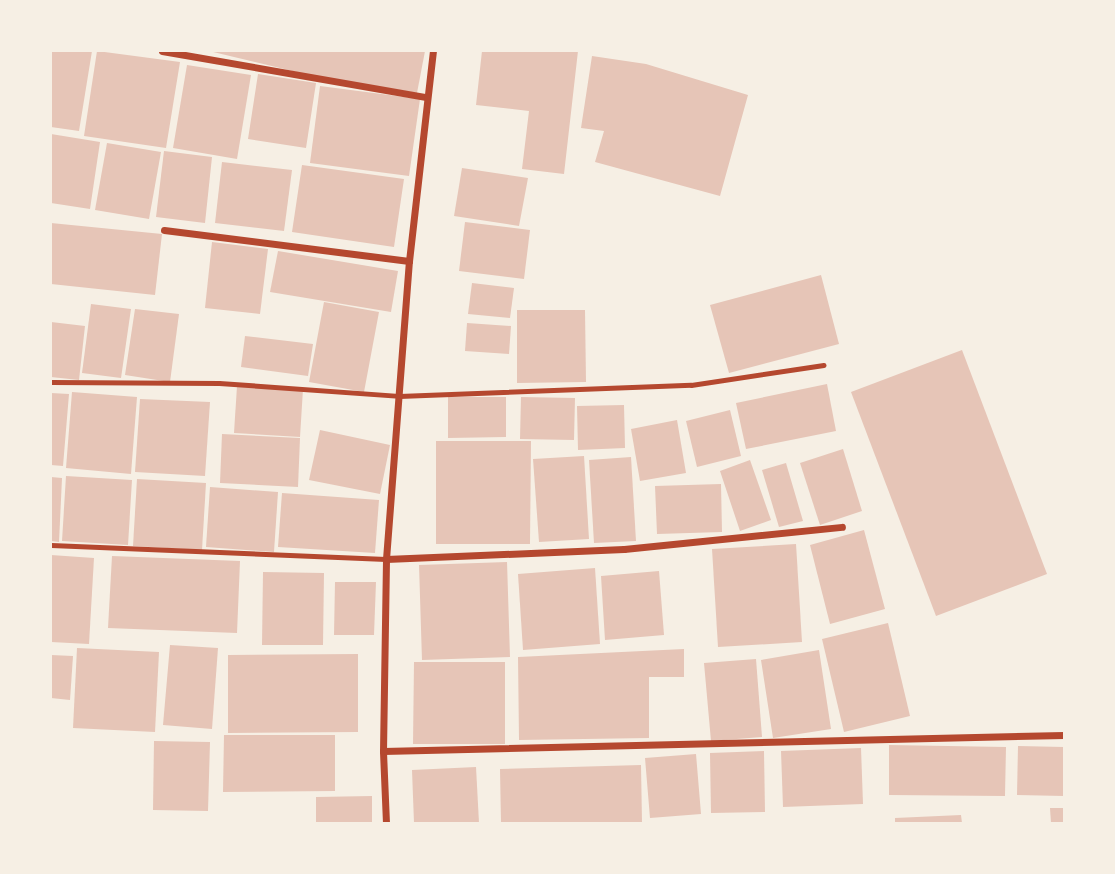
<!DOCTYPE html>
<html>
<head>
<meta charset="utf-8">
<style>
	body { margin:0 }
	#map { position:relative; width:1115px; height:874px; overflow:hidden; background:#f6efe4; font-family:"Titillium Web",sans-serif }
	div>[style] { position:absolute }
	[style*='--x'] { left:calc(var(--x)*1px); top:calc(var(--y)*1px); width:calc(var(--w)*1px); rotate:calc(var(--a)*1deg) }
	.building>* { inset:0; background:#e6c5b7 }
	.service>* { height:5px; margin:-2.5px; padding:0 2.5px; transform-origin:2.5px; border-radius:2.5px; background:#b5482f }
	.minor>* { height:7px; margin:-3.5px; padding:0 3.5px; transform-origin:3.5px; border-radius:3.5px; background:#b5482f }
	span { translate:-50% -50%; white-space:nowrap; text-align:center; line-height:1.15; -webkit-text-stroke:6px #f6efe4; paint-order:stroke }
	.frame { position:absolute; inset:0; border:52px solid #f6efe4; pointer-events:none }
</style>
</head>
<body>
<div id="map">
	<div class="building">
		<div style="clip-path:polygon(51px 51px,92px 51px,79px 131px,51px 127px)"></div>
		<div style="clip-path:polygon(97px 51px,180px 62px,166px 148px,84px 136px)"></div>
		<div style="clip-path:polygon(209px 51px,425px 51px,417px 93px,305px 74px)"></div>
		<div style="clip-path:polygon(482px 51px,578px 51px,564px 174px,522px 169px,529px 111px,476px 105px)"></div>
		<div style="clip-path:polygon(592px 56px,646px 64px,748px 95px,720px 196px,595px 162px,604px 131px,581px 128px)"></div>
		<div style="clip-path:polygon(187px 65px,251px 75px,237px 159px,173px 148px)"></div>
		<div style="clip-path:polygon(258px 74px,316px 83px,306px 148px,248px 139px)"></div>
		<div style="clip-path:polygon(320px 86px,420px 99px,409px 176px,310px 163px)"></div>
		<div style="clip-path:polygon(51px 134px,100px 142px,90px 209px,51px 203px)"></div>
		<div style="clip-path:polygon(107px 143px,161px 152px,149px 219px,95px 210px)"></div>
		<div style="clip-path:polygon(164px 151px,212px 157px,205px 223px,156px 217px)"></div>
		<div style="clip-path:polygon(222px 162px,292px 170px,284px 231px,215px 223px)"></div>
		<div style="clip-path:polygon(302px 165px,404px 179px,394px 247px,292px 232px)"></div>
		<div style="clip-path:polygon(462px 168px,528px 178px,519px 226px,454px 216px)"></div>
		<div style="clip-path:polygon(465px 222px,530px 230px,524px 279px,459px 271px)"></div>
		<div style="clip-path:polygon(51px 223px,162px 234px,155px 295px,51px 284px)"></div>
		<div style="clip-path:polygon(212px 242px,268px 249px,260px 314px,205px 308px)"></div>
		<div style="clip-path:polygon(278px 251px,398px 271px,391px 312px,270px 292px)"></div>
		<div style="clip-path:polygon(821px 275px,839px 344px,729px 373px,710px 305px)"></div>
		<div style="clip-path:polygon(472px 283px,514px 288px,510px 318px,468px 314px)"></div>
		<div style="clip-path:polygon(324px 302px,379px 312px,364px 392px,309px 382px)"></div>
		<div style="clip-path:polygon(91px 304px,131px 309px,121px 378px,82px 373px)"></div>
		<div style="clip-path:polygon(135px 309px,179px 314px,170px 382px,125px 375px)"></div>
		<div style="clip-path:polygon(517px 310px,585px 310px,586px 382px,517px 383px)"></div>
		<div style="clip-path:polygon(51px 322px,85px 326px,79px 380px,51px 377px)"></div>
		<div style="clip-path:polygon(467px 323px,511px 326px,509px 354px,465px 351px)"></div>
		<div style="clip-path:polygon(245px 336px,313px 344px,308px 376px,241px 367px)"></div>
		<div style="clip-path:polygon(962px 350px,1047px 574px,936px 616px,851px 392px)"></div>
		<div style="clip-path:polygon(827px 384px,836px 431px,746px 449px,736px 403px)"></div>
		<div style="clip-path:polygon(237px 386px,303px 389px,300px 437px,234px 433px)"></div>
		<div style="clip-path:polygon(72px 392px,137px 397px,131px 474px,66px 468px)"></div>
		<div style="clip-path:polygon(51px 393px,69px 394px,63px 466px,51px 465px)"></div>
		<div style="clip-path:polygon(448px 397px,506px 397px,506px 437px,448px 438px)"></div>
		<div style="clip-path:polygon(521px 397px,575px 398px,574px 440px,520px 439px)"></div>
		<div style="clip-path:polygon(140px 399px,210px 402px,205px 476px,135px 472px)"></div>
		<div style="clip-path:polygon(624px 405px,625px 448px,578px 450px,577px 406px)"></div>
		<div style="clip-path:polygon(730px 410px,741px 456px,697px 467px,686px 421px)"></div>
		<div style="clip-path:polygon(677px 420px,686px 473px,640px 481px,631px 429px)"></div>
		<div style="clip-path:polygon(320px 430px,390px 445px,380px 494px,309px 480px)"></div>
		<div style="clip-path:polygon(222px 434px,300px 438px,298px 487px,220px 483px)"></div>
		<div style="clip-path:polygon(436px 441px,531px 441px,530px 544px,436px 544px)"></div>
		<div style="clip-path:polygon(843px 449px,862px 511px,820px 525px,800px 463px)"></div>
		<div style="clip-path:polygon(584px 456px,589px 539px,539px 542px,533px 459px)"></div>
		<div style="clip-path:polygon(631px 457px,636px 541px,594px 543px,589px 460px)"></div>
		<div style="clip-path:polygon(750px 460px,771px 520px,740px 531px,720px 471px)"></div>
		<div style="clip-path:polygon(786px 463px,803px 521px,779px 527px,762px 470px)"></div>
		<div style="clip-path:polygon(66px 476px,132px 480px,128px 545px,62px 541px)"></div>
		<div style="clip-path:polygon(51px 477px,62px 478px,59px 542px,51px 541px)"></div>
		<div style="clip-path:polygon(137px 479px,206px 483px,202px 550px,133px 546px)"></div>
		<div style="clip-path:polygon(721px 484px,722px 532px,657px 534px,655px 486px)"></div>
		<div style="clip-path:polygon(210px 487px,278px 492px,274px 552px,206px 547px)"></div>
		<div style="clip-path:polygon(282px 493px,379px 500px,375px 553px,278px 547px)"></div>
		<div style="clip-path:polygon(864px 530px,885px 609px,830px 624px,810px 545px)"></div>
		<div style="clip-path:polygon(796px 544px,802px 642px,718px 647px,712px 549px)"></div>
		<div style="clip-path:polygon(51px 555px,94px 558px,89px 644px,51px 642px)"></div>
		<div style="clip-path:polygon(112px 556px,240px 561px,237px 633px,108px 628px)"></div>
		<div style="clip-path:polygon(507px 562px,510px 657px,422px 660px,419px 565px)"></div>
		<div style="clip-path:polygon(595px 568px,600px 644px,523px 650px,518px 574px)"></div>
		<div style="clip-path:polygon(659px 571px,664px 635px,605px 640px,601px 576px)"></div>
		<div style="clip-path:polygon(263px 572px,324px 573px,323px 645px,262px 645px)"></div>
		<div style="clip-path:polygon(335px 582px,376px 582px,374px 635px,334px 635px)"></div>
		<div style="clip-path:polygon(888px 623px,910px 716px,844px 732px,822px 639px)"></div>
		<div style="clip-path:polygon(170px 645px,218px 648px,212px 729px,163px 725px)"></div>
		<div style="clip-path:polygon(77px 648px,159px 652px,155px 732px,73px 728px)"></div>
		<div style="clip-path:polygon(684px 649px,684px 677px,649px 677px,649px 738px,519px 740px,518px 657px)"></div>
		<div style="clip-path:polygon(819px 650px,831px 729px,773px 738px,761px 660px)"></div>
		<div style="clip-path:polygon(358px 654px,358px 732px,228px 733px,228px 655px)"></div>
		<div style="clip-path:polygon(51px 655px,73px 656px,70px 700px,51px 698px)"></div>
		<div style="clip-path:polygon(756px 659px,762px 737px,711px 741px,704px 663px)"></div>
		<div style="clip-path:polygon(414px 662px,505px 662px,505px 744px,413px 744px)"></div>
		<div style="clip-path:polygon(224px 735px,335px 735px,335px 791px,223px 792px)"></div>
		<div style="clip-path:polygon(154px 741px,210px 742px,208px 811px,153px 810px)"></div>
		<div style="clip-path:polygon(889px 745px,1006px 747px,1005px 796px,889px 795px)"></div>
		<div style="clip-path:polygon(1018px 746px,1064px 747px,1064px 796px,1017px 795px)"></div>
		<div style="clip-path:polygon(861px 748px,863px 804px,783px 807px,781px 751px)"></div>
		<div style="clip-path:polygon(764px 751px,765px 812px,711px 813px,710px 753px)"></div>
		<div style="clip-path:polygon(696px 754px,701px 814px,650px 818px,645px 758px)"></div>
		<div style="clip-path:polygon(641px 765px,642px 823px,501px 823px,500px 769px)"></div>
		<div style="clip-path:polygon(476px 767px,479px 823px,414px 823px,412px 770px)"></div>
		<div style="clip-path:polygon(372px 796px,372px 823px,316px 823px,316px 797px)"></div>
		<div style="clip-path:polygon(1050px 808px,1064px 808px,1064px 823px,1051px 823px)"></div>
		<div style="clip-path:polygon(961px 815px,962px 823px,895px 823px,895px 818px)"></div>
	</div>
	<div class="service">
		<div style="--x:51;--y:382;--w:168;--a:0.3"></div>
		<div style="--x:219;--y:383;--w:180;--a:4.1"></div>
		<div style="--x:399;--y:396;--w:292;--a:-2.2"></div>
		<div style="--x:691;--y:385;--w:134;--a:-8.6"></div>
		<div style="--x:51;--y:545;--w:335;--a:2.4"></div>
	</div>
	<div class="minor">
		<div style="--x:162;--y:51;--w:268;--a:9.9"></div>
		<div style="--x:164;--y:230;--w:247;--a:7.2"></div>
		<div style="--x:386;--y:559;--w:238;--a:-2.4"></div>
		<div style="--x:624;--y:549;--w:219;--a:-5.8"></div>
		<div style="--x:383;--y:751;--w:681;--a:-1.35"></div>
		<div style="--x:386;--y:823;--w:72;--a:-92.4"></div>
		<div style="--x:383;--y:751;--w:192;--a:-89.1"></div>
		<div style="--x:386;--y:559;--w:299;--a:-85.6"></div>
		<div style="--x:409;--y:261;--w:211;--a:-83.5"></div>
	</div>
	<div class="frame"></div>
</div>
</body>
</html>
